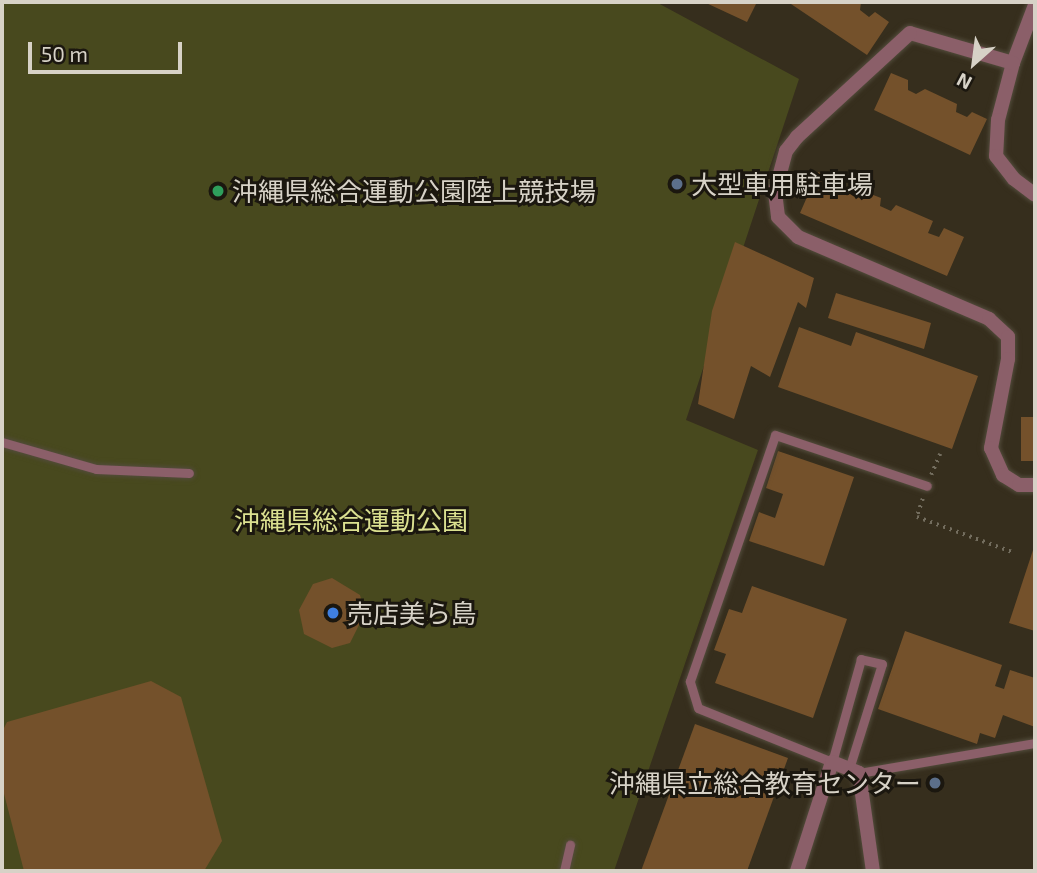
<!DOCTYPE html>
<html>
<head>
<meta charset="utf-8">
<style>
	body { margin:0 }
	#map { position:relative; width:1037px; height:873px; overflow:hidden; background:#362e1d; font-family:"Exo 2","Noto Sans JP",sans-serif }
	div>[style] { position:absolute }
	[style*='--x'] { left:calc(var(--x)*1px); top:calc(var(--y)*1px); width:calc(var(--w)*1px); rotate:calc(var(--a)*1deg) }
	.green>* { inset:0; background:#48491e }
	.building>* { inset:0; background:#74512b }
	.path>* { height:3.5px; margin-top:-1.75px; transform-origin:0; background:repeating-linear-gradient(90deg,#736d5e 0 2px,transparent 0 7px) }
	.roads { filter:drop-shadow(0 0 2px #534c3c) drop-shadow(0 0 2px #534c3c) }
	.service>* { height:9px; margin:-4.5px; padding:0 4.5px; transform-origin:4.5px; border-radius:4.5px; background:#8b5f69 }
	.minor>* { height:14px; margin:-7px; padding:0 7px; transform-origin:7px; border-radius:7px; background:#8b5f69 }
	.dots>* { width:19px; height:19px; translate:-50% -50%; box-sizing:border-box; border:4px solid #1b170f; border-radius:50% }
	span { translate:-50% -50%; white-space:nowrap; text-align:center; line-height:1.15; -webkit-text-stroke:6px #1b170f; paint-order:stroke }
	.poi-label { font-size:26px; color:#d7d2c7 }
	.left { translate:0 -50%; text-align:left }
	.right { translate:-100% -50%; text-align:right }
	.park-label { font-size:26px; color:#dbe090 }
	.frame { position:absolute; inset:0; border:4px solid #d7d2c7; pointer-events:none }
	.north { position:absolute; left:939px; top:28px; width:70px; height:70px; -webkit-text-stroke:5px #1b170f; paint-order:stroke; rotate:208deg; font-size:19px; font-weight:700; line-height:28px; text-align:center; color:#d7d2c7 }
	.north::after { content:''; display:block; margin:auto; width:24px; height:32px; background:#d7d2c7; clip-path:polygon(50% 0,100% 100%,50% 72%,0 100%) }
	.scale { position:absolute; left:28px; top:42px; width:154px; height:32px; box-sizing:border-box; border:4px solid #d7d2c7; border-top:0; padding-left:9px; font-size:21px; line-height:24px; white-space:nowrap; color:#d7d2c7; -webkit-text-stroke:5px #1b170f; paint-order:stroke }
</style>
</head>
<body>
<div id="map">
	<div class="green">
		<div style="clip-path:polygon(2px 2px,656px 2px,799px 79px,686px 420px,758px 450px,614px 871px,2px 871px)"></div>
	</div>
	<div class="building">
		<div style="clip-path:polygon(704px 2px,757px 2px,747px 22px)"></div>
		<div style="clip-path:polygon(788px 2px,861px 2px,860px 10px,869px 17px,875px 12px,889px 22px,867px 55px)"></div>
		<div style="clip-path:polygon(891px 73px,908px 80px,908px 90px,916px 94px,925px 89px,957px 104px,956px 112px,967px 117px,972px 112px,987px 119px,970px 155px,874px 110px)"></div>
		<div style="clip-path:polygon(818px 172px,835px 179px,836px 189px,844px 193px,853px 187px,881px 198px,880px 206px,891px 211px,896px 205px,933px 221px,928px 233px,939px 237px,944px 228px,964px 237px,947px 276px,800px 213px)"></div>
		<div style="clip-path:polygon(735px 242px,814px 278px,806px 308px,798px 302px,770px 377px,751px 366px,734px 419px,698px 404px,712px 311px)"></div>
		<div style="clip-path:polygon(836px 293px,931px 323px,924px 349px,828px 318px)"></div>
		<div style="clip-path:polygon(799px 327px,851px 346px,856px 332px,978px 376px,952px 449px,778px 387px)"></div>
		<div style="clip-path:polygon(1021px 417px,1035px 417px,1035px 461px,1021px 461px)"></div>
		<div style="clip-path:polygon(778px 451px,854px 477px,824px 566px,749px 541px,759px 512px,775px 518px,783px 494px,766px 488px)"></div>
		<div style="clip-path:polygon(1035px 544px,1035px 631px,1009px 623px)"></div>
		<div style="clip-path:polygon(332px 578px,360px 595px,365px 613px,350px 643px,332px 648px,304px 634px,299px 610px,313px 584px)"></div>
		<div style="clip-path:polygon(752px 586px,847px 619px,813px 718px,715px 683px,726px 654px,714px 650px,729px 609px,742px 613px)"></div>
		<div style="clip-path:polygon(905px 631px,1002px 665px,995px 686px,1004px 689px,1010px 670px,1035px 678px,1035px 727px,1003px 715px,995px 738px,980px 733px,977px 744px,878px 709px)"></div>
		<div style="clip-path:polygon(151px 681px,181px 697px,222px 841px,204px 871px,24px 871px,2px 786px,2px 732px,7px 722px)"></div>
		<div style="clip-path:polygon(695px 724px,788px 758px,747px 871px,641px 871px)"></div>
	</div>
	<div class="path">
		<div style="--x:931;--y:475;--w:23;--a:-67"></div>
		<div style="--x:923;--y:499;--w:19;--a:108"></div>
		<div style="--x:917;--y:517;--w:104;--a:20.2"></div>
	</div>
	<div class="roads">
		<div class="service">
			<div style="--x:2;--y:442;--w:98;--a:16"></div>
			<div style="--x:96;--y:469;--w:93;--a:2.5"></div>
			<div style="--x:849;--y:769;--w:110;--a:-72.6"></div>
			<div style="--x:882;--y:664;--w:22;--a:-167"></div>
			<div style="--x:861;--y:659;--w:107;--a:105.7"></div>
			<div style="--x:832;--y:762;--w:144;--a:-158.1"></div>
			<div style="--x:698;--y:708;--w:28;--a:-107"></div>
			<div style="--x:690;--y:681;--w:260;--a:-70.9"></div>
			<div style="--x:775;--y:435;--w:160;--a:18.5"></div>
			<div style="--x:859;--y:773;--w:179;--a:-9.7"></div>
			<div style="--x:564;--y:871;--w:27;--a:-77"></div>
		</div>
		<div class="minor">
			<div style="--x:1035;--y:5;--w:62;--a:110.8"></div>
			<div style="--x:1013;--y:63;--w:59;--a:104.7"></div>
			<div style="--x:998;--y:120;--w:36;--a:93"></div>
			<div style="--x:996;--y:156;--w:29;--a:52"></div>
			<div style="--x:1014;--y:179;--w:26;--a:37"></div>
			<div style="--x:1013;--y:63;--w:107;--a:-163.8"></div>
			<div style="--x:910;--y:33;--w:154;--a:137.4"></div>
			<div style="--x:797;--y:137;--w:18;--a:128"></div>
			<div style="--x:786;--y:151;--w:42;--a:105"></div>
			<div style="--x:775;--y:192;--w:25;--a:83"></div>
			<div style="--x:778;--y:217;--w:28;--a:45"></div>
			<div style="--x:798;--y:237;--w:208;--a:23.2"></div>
			<div style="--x:989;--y:319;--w:26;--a:43"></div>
			<div style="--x:1008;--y:337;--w:22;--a:90"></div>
			<div style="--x:1008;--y:359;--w:91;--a:100.8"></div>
			<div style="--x:991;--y:448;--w:30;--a:66"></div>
			<div style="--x:1003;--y:475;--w:19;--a:32"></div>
			<div style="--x:1019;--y:485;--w:16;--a:0"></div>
			<div style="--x:797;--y:871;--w:114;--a:-72.2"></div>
			<div style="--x:832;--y:762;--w:29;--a:22"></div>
			<div style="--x:859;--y:773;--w:99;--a:81.9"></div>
		</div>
	</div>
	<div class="dots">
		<div style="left:677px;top:184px;background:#5c6f8a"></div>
		<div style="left:218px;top:191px;background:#2e9e5b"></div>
		<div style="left:333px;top:613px;background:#3f7fe0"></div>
		<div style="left:935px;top:783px;background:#5c6f8a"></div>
	</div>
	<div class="poi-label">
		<span class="left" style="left:691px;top:184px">大型車用駐車場</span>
		<span class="left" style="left:232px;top:191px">沖縄県総合運動公園陸上競技場</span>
		<span class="left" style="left:347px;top:613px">売店美ら島</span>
		<span class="right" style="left:921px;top:783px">沖縄県立総合教育センター</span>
	</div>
	<div class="park-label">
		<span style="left:351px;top:520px">沖縄県総合運動公園</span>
	</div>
	<div class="frame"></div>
	<div class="north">N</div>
	<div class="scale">50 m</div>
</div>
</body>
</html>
